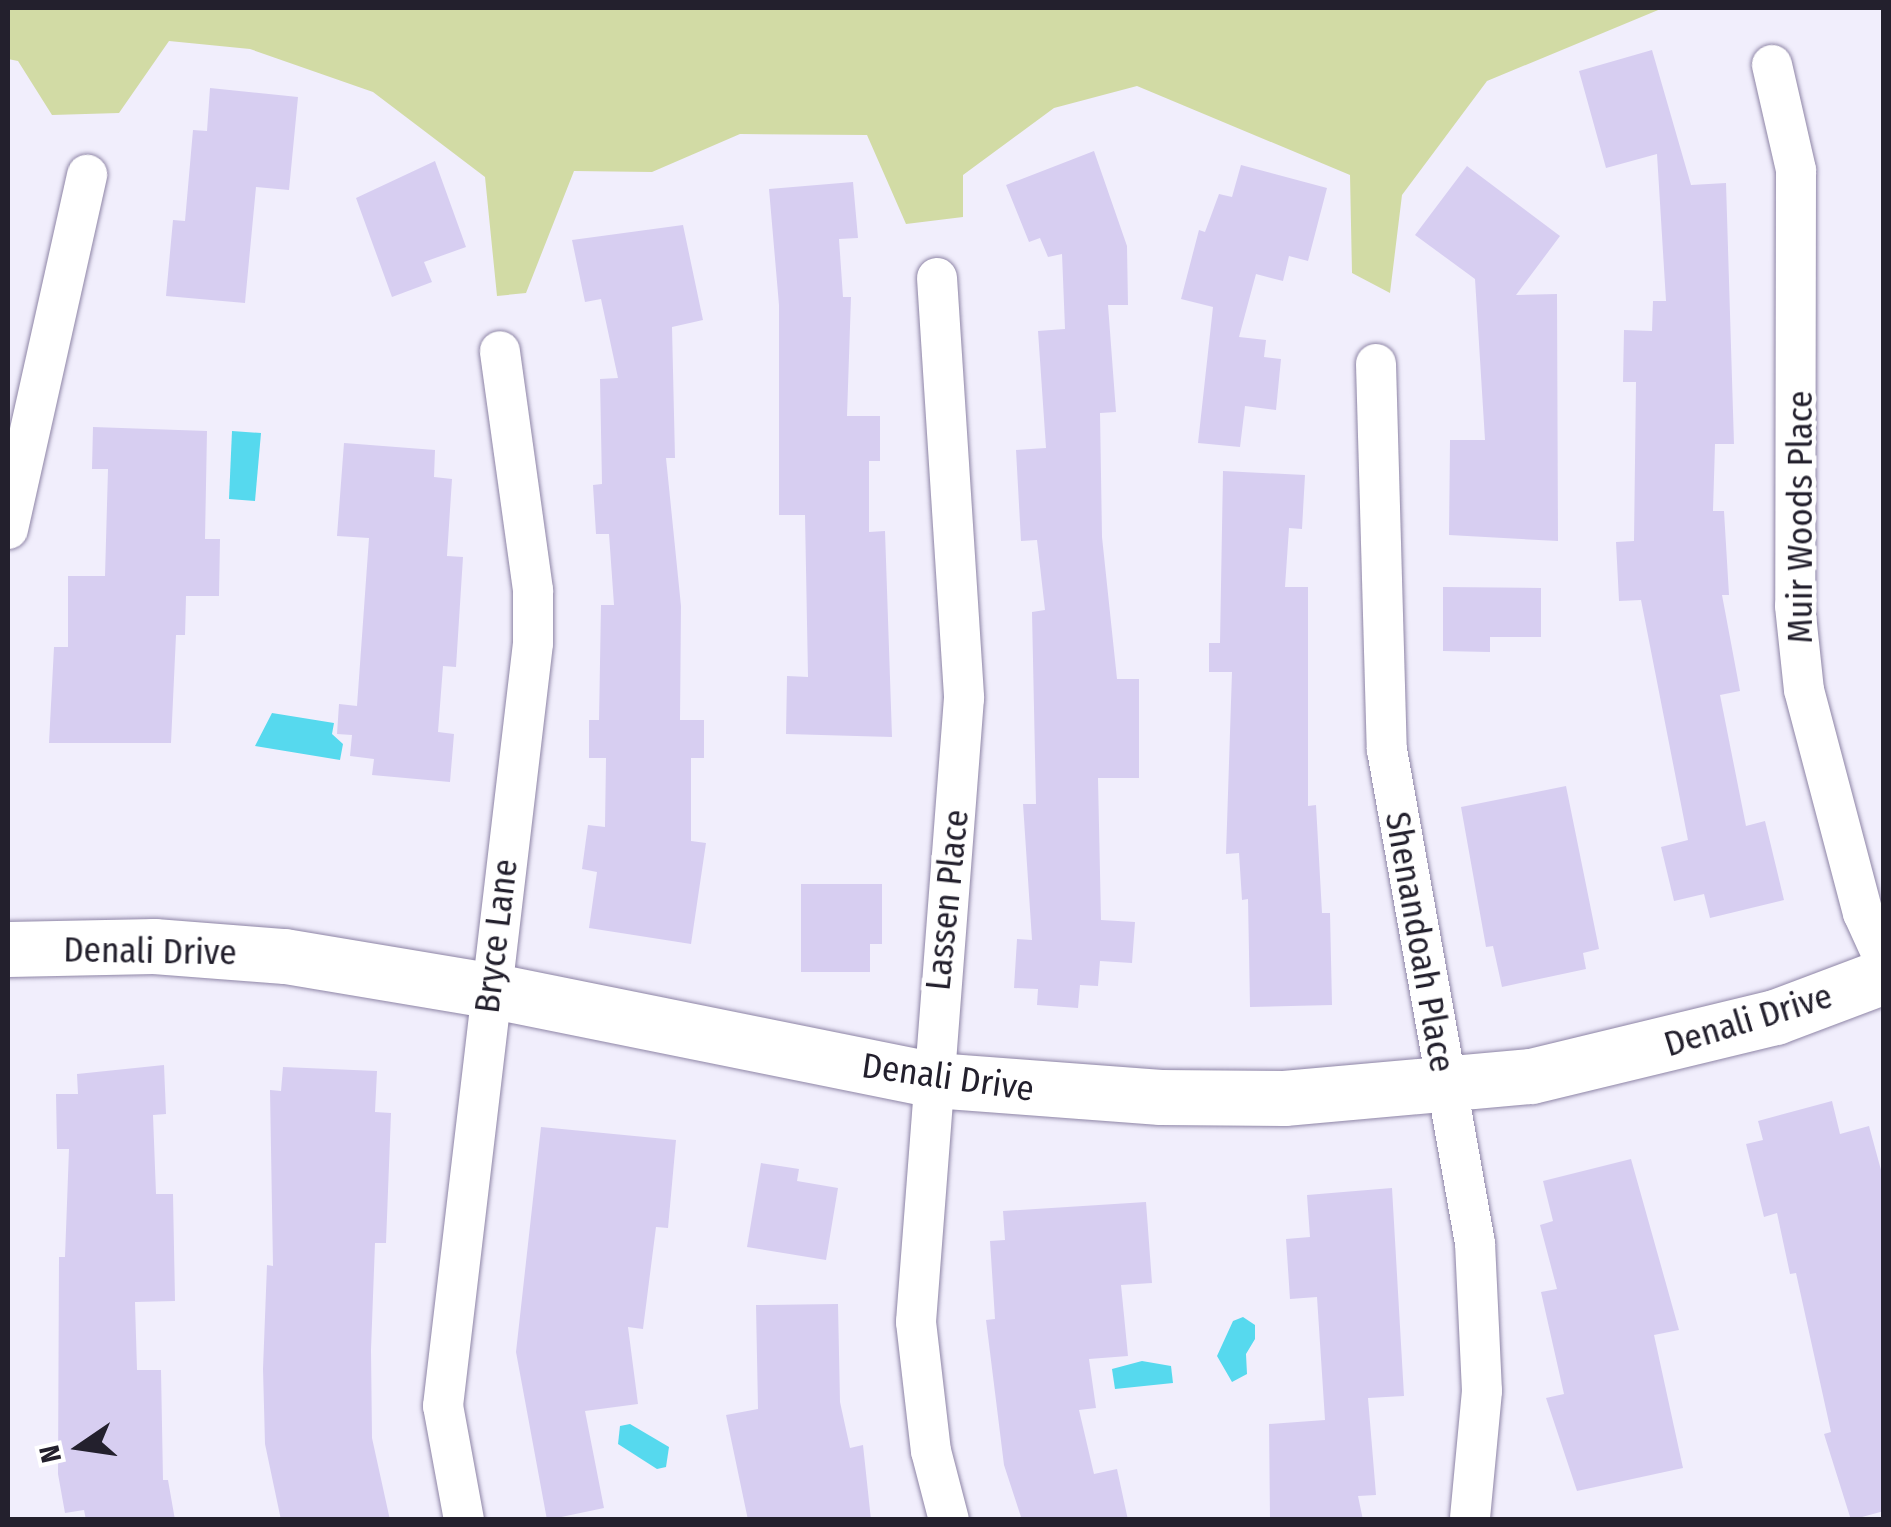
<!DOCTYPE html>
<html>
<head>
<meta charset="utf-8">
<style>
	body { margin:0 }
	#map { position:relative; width:1891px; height:1527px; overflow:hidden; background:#f1eefc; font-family:"Fira Sans Condensed",sans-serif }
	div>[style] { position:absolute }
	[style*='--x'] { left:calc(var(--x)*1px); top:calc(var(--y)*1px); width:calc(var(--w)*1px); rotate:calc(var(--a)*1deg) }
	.green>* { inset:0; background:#d2dba5 }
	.water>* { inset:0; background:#56d9ee }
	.building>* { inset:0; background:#d7cef1 }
	.roads { filter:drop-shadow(0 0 2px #8e85a6) drop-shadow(0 0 2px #8e85a6) }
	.street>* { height:40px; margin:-20px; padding:0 20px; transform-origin:20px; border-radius:20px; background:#fff }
	.secondary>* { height:55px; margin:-27.5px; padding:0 27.5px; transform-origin:27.5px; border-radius:27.5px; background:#fff }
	span { translate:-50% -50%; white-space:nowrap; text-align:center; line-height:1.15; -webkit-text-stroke:9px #fff; paint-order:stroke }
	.street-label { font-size:35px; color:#23202d }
	.frame { position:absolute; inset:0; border:10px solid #23202d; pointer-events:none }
	.north { position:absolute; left:30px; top:1397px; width:100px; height:100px; -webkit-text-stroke:8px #fff; paint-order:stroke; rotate:257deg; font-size:28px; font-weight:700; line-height:40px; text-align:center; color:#23202d }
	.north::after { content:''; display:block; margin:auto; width:35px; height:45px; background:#23202d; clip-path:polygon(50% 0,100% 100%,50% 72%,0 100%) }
</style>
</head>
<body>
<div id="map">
	<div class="green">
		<div style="clip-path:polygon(8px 8px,1663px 8px,1487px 81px,1402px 195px,1390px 293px,1352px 273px,1350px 175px,1137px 86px,1054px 108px,963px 175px,963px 217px,906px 224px,867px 135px,740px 134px,652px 172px,574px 171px,526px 293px,497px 296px,485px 177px,373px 92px,250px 49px,169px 41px,119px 113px,52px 115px,18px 61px,8px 59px)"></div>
	</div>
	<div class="water">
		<div style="clip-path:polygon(232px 431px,261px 433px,255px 501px,229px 499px)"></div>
		<div style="clip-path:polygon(272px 713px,334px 723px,332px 734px,343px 744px,340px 760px,255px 746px)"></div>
		<div style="clip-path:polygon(1243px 1317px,1255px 1325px,1255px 1339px,1246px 1354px,1247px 1374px,1232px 1382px,1217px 1356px,1233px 1321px)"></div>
		<div style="clip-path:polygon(1142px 1361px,1171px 1366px,1173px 1383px,1115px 1389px,1112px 1369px)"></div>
		<div style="clip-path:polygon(630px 1424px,669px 1447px,666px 1467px,657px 1469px,618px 1444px,620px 1426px)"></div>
	</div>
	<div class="building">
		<div style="clip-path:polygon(1652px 50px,1691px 185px,1726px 183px,1734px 444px,1715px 444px,1713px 511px,1724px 511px,1729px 595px,1722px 595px,1740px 691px,1720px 695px,1746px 826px,1765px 821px,1784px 900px,1710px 918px,1704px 894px,1674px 901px,1661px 847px,1688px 840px,1641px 600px,1619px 601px,1616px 542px,1634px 541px,1636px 382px,1623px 382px,1624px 330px,1652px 331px,1653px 301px,1666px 301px,1657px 154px,1606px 168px,1579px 71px)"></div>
		<div style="clip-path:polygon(210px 88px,298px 97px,289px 190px,256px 187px,245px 303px,166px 296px,173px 220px,185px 221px,193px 130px,207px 131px)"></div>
		<div style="clip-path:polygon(1094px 151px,1127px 246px,1128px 305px,1108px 305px,1116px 412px,1100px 413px,1102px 537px,1117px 679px,1139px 679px,1139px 778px,1098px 778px,1101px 920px,1135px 922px,1132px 963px,1100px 961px,1098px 986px,1080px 985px,1078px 1008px,1037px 1005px,1038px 989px,1014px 988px,1017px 939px,1032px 940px,1023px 804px,1036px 804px,1032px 612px,1045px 610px,1037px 540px,1021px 541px,1016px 450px,1046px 448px,1038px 331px,1065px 329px,1062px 254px,1048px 257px,1040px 238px,1029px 242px,1006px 185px)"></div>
		<div style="clip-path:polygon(435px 161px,466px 247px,424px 262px,432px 282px,392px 297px,356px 198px)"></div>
		<div style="clip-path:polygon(1241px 165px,1327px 188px,1308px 261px,1289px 256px,1283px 281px,1256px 274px,1239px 337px,1266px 340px,1264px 357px,1281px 359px,1276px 410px,1245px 406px,1240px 447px,1198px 443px,1213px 307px,1181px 299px,1199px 230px,1205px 232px,1219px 194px,1232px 197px)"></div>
		<div style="clip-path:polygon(1467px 166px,1560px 236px,1516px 295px,1557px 294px,1558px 541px,1449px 535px,1450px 440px,1485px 440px,1475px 279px,1415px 235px)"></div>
		<div style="clip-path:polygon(853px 182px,858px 238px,839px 239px,843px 297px,851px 297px,847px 416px,880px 416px,880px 461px,869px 461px,869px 532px,885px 531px,892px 737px,786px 734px,787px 676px,808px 677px,805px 515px,779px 515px,779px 305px,769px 189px)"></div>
		<div style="clip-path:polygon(683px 225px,703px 320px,672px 327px,675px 458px,666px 458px,681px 606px,680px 720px,704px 720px,704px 758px,691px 758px,691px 841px,706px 843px,691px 944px,589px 928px,597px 872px,582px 869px,588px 825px,605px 827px,606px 758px,589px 758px,589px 720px,599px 720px,601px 605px,614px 605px,609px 534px,596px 534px,593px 485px,602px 484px,600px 379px,618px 378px,601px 299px,585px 302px,572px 240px)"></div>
		<div style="clip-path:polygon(93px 427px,207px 431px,205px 539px,220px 539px,219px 596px,186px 596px,185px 635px,176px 635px,171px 743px,49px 743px,54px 647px,68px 647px,68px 576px,105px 576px,108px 469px,92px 469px)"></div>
		<div style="clip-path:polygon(344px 443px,435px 450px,434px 477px,452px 479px,447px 556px,463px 557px,456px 667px,443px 666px,438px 732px,454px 734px,450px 782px,372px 775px,374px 759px,350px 756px,352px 735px,337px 734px,339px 704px,357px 706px,369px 538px,337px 536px)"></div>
		<div style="clip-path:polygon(1223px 471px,1305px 475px,1302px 529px,1289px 528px,1285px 587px,1308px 587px,1308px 806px,1316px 805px,1322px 913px,1330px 913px,1332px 1005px,1250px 1007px,1248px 899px,1242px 900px,1239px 853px,1226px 854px,1232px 672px,1209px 672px,1209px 643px,1220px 643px)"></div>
		<div style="clip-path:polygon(1443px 587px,1541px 588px,1541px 637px,1490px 637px,1490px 652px,1443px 651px)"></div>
		<div style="clip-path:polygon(1566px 786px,1599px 949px,1583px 953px,1586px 969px,1502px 987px,1493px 946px,1486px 947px,1461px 807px)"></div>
		<div style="clip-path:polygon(801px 884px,882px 884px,882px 944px,870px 944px,870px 972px,801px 972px)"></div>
		<div style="clip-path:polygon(164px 1065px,166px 1114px,153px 1115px,156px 1194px,173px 1194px,175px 1301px,135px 1302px,137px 1370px,161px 1370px,163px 1480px,168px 1480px,175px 1520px,86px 1520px,84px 1510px,65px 1513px,58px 1474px,59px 1257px,65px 1257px,69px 1149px,57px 1149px,56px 1094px,78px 1094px,77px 1074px)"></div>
		<div style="clip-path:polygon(283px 1067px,377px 1071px,375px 1112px,391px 1113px,386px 1243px,375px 1243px,371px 1350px,372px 1438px,390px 1520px,281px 1520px,265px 1444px,263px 1369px,267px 1265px,273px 1266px,270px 1090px,281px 1091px)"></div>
		<div style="clip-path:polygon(1832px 1101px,1840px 1134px,1869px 1126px,1884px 1181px,1884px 1511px,1851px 1520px,1824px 1434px,1831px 1432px,1796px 1273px,1790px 1274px,1777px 1213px,1764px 1217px,1746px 1144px,1763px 1140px,1758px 1121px)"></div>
		<div style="clip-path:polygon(541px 1127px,676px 1140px,668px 1228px,656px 1227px,643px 1329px,628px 1327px,638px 1404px,585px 1411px,604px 1508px,547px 1520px,516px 1352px)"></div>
		<div style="clip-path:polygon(1631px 1159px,1679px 1330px,1654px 1335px,1683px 1468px,1577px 1491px,1546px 1398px,1564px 1394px,1541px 1292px,1557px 1289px,1540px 1225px,1553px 1221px,1543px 1181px)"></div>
		<div style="clip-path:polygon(761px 1163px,799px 1169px,797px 1181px,838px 1188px,826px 1260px,747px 1247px)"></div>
		<div style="clip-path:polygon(1392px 1188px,1404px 1396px,1368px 1398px,1376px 1495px,1358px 1496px,1363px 1520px,1270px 1520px,1269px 1424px,1325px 1420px,1317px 1297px,1290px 1299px,1286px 1239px,1310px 1237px,1307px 1195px)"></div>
		<div style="clip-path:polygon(1146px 1202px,1152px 1283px,1121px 1285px,1128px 1356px,1089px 1359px,1096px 1408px,1079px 1410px,1094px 1474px,1117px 1469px,1128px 1520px,1022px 1520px,1004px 1465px,986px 1320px,995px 1319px,990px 1241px,1005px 1240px,1003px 1211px)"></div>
		<div style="clip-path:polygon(838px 1304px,840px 1402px,850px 1448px,863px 1445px,871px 1520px,748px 1520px,726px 1415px,758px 1409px,756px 1305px)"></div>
	</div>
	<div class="roads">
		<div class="street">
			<div style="--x:1772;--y:65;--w:108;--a:77.1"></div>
			<div style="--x:1796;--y:170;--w:436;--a:90.1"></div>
			<div style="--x:1795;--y:606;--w:84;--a:83.9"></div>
			<div style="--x:1804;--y:690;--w:231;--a:75.2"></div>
			<div style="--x:1863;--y:913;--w:51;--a:65.5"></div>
			<div style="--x:937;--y:278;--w:421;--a:86.3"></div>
			<div style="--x:964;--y:698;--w:626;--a:94.4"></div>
			<div style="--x:916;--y:1322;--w:130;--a:83.4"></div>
			<div style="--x:931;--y:1451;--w:71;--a:75.4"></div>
			<div style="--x:1376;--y:364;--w:386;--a:88.4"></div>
			<div style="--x:1387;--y:750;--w:501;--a:79.88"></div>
			<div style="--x:1475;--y:1243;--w:148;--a:87.3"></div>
			<div style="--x:1482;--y:1391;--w:127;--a:95.4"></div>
			<div style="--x:8;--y:529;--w:363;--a:-77.4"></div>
			<div style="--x:464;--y:1520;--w:116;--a:-100.4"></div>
			<div style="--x:443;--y:1406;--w:768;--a:-83.27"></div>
			<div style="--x:533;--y:643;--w:53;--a:-90"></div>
			<div style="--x:533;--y:590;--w:241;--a:-97.9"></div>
		</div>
		<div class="secondary">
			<div style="--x:8;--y:949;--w:146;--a:-1.2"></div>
			<div style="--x:154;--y:946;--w:131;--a:4.4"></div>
			<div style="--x:285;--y:956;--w:207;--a:9.5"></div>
			<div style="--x:489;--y:990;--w:454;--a:11.4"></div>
			<div style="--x:934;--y:1080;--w:227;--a:4.3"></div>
			<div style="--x:1160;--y:1097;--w:124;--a:0.5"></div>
			<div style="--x:1284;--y:1098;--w:248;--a:-5.1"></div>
			<div style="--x:1531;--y:1076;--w:251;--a:-13.6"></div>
			<div style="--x:1775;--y:1017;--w:116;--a:-20.6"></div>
		</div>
	</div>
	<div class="street-label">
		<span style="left:1800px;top:517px;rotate:-90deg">Muir Woods Place</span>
		<span style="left:947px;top:900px;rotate:-84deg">Lassen Place</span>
		<span style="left:496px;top:936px;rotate:-83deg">Bryce Lane</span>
		<span style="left:1420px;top:942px;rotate:80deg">Shenandoah Place</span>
		<span style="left:150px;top:951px;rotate:1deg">Denali Drive</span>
		<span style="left:1748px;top:1020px;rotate:-17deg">Denali Drive</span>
		<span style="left:948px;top:1077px;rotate:8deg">Denali Drive</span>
	</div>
	<div class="frame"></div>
	<div class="north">N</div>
</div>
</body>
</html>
